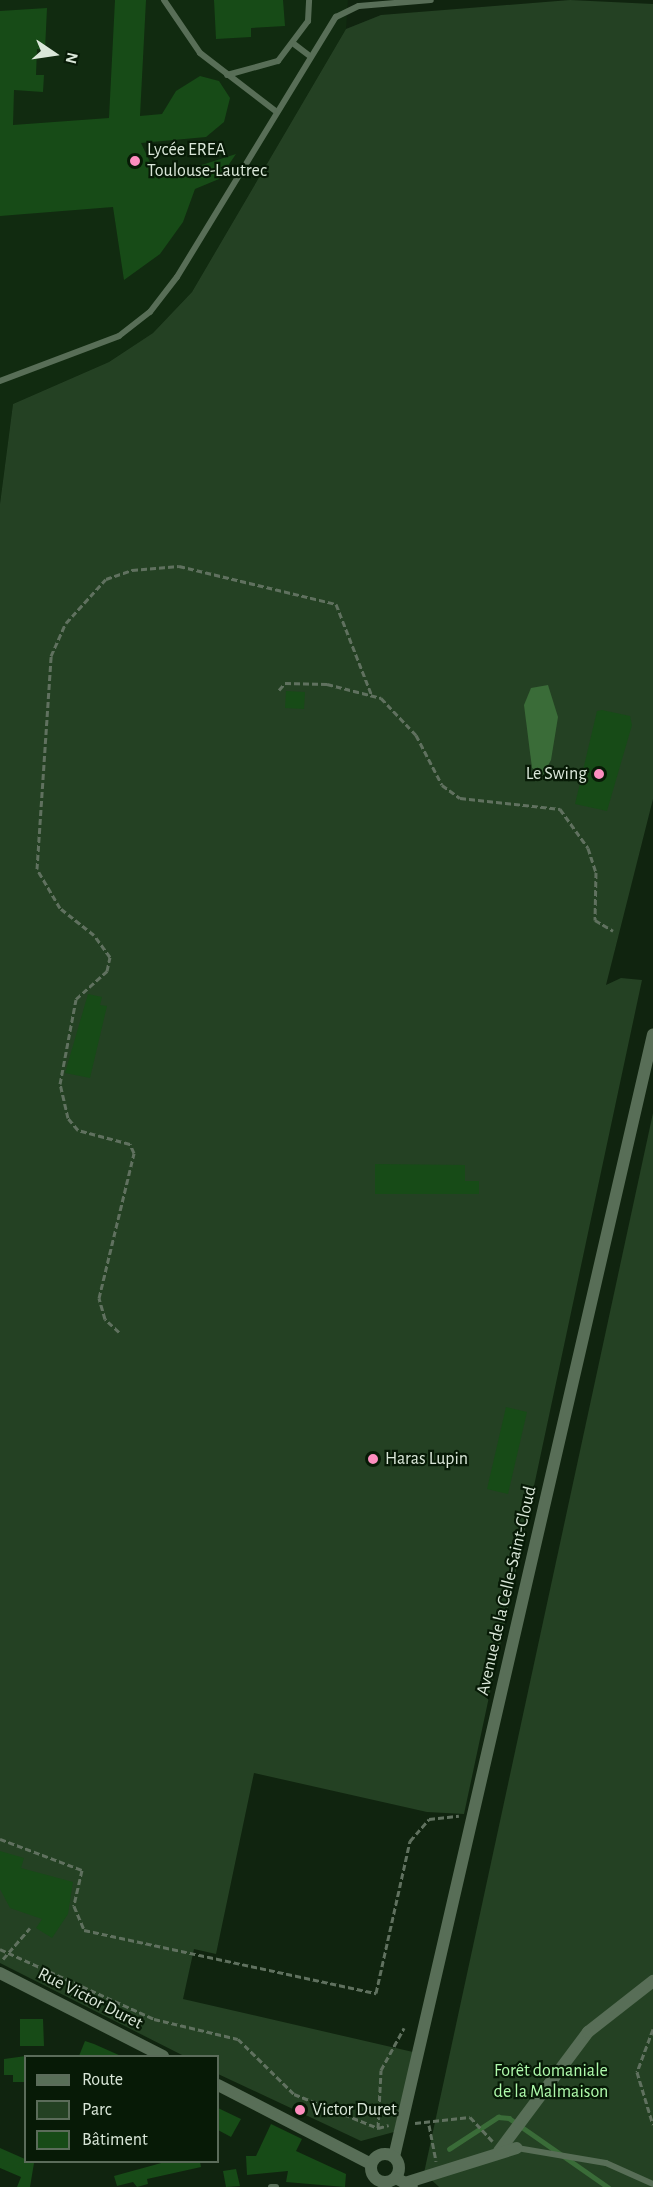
<!DOCTYPE html>
<html>
<head>
<meta charset="utf-8">
<style>
	body { margin:0 }
	#map { position:relative; width:653px; height:2187px; overflow:hidden; background:#10240f; font-family:"Alegreya Sans",sans-serif }
	div>[style] { position:absolute }
	[style*='--x'] { left:calc(var(--x)*1px); top:calc(var(--y)*1px); width:calc(var(--w)*1px); rotate:calc(var(--a)*1deg) }
	.built>* { inset:0; background:#112b10 }
	.green>* { inset:0; background:#244123 }
	.water>* { inset:0; background:#3a6c38 }
	.stream>* { height:4.5px; margin:-2.25px; padding:0 2.25px; transform-origin:2.25px; border-radius:2.25px; background:#3a6c38 }
	.building>* { inset:0; background:#174b17 }
	.path>* { height:3px; margin-top:-1.5px; transform-origin:0; background:repeating-linear-gradient(90deg,#60715f 0 6px,transparent 0 9px) }
	.service>* { height:6px; margin:-3px; padding:0 3px; transform-origin:3px; border-radius:3px; background:#586e57 }
	.minor>* { height:12px; margin:-6px; padding:0 6px; transform-origin:6px; border-radius:6px; background:#586e57 }
	.tertiary>* { height:12px; margin:-6px; padding:0 6px; transform-origin:6px; border-radius:6px; background:#586e57 }
	.tertiary>.ring { margin:-6px; padding:0; box-sizing:content-box; background:none; border:12px solid #586e57; border-radius:50% }
	.dots>* { width:16px; height:16px; translate:-50% -50%; box-sizing:border-box; border:3px solid #071a06; border-radius:50% }
	span { translate:-50% -50%; white-space:nowrap; text-align:center; line-height:1.15; -webkit-text-stroke:4.5px #071a06; paint-order:stroke }
	.poi-label { font-size:18px; color:#dae7d9 }
	.left { translate:0 -50%; text-align:left }
	.right { translate:-100% -50%; text-align:right }
	.street-label { font-size:18px; color:#dae7d9 }
	.park-label { font-size:18px; color:#affaac }
	.legend { position:absolute; left:24px; top:2055px; width:195px; height:108px; box-sizing:border-box; background:#071a06; border:2px solid #5b6c5a; margin:0; padding:8px 10px; list-style:none; font-size:18px; color:#dae7d9 }
	.legend li { display:flex; align-items:center; gap:12px; height:30px }
	.legend b { width:30px; border:2px solid #5b6c5a }
	.north { position:absolute; left:24px; top:24px; width:60px; height:60px; -webkit-text-stroke:4px #071a06; paint-order:stroke; rotate:103deg; font-size:16px; font-weight:700; line-height:24px; text-align:center; color:#dae7d9 }
	.north::after { content:''; display:block; margin:auto; width:21px; height:27px; background:#dae7d9; clip-path:polygon(50% 0,100% 100%,50% 72%,0 100%) }
</style>
</head>
<body>
<div id="map">
	<div class="built">
		<div style="clip-path:polygon(0 0,348px 0,346px 29px,192px 292px,153px 333px,109px 362px,13px 404px,0 504px)"></div>
	</div>
	<div class="green">
		<div style="clip-path:polygon(570px 0,653px 4px,653px 799px,606px 985px,621px 978px,642px 980px,464px 1814px,427px 1812px,254px 1773px,216px 1954px,194px 1949px,183px 1999px,413px 2052px,394px 2132px,361px 2141px,218px 2074px,218px 2056px,184px 2056px,0 1963px,0 504px,13px 404px,109px 362px,153px 333px,192px 292px,346px 29px,381px 15px)"></div>
		<div style="clip-path:polygon(653px 1113px,653px 2187px,439px 2187px,424px 2173px)"></div>
	</div>
	<div class="water">
		<div style="clip-path:polygon(548px 685px,558px 717px,551px 760px,543px 775px,532px 768px,524px 705px,531px 688px)"></div>
	</div>
	<div class="stream">
		<div style="--x:449;--y:2149;--w:59;--a:-33.1"></div>
		<div style="--x:498;--y:2117;--w:11;--a:5"></div>
		<div style="--x:509;--y:2118;--w:121;--a:34.9"></div>
	</div>
	<div class="building">
		<div style="clip-path:polygon(115px 0,146px 0,140px 116px,162px 114px,176px 91px,200px 76px,219px 81px,230px 98px,224px 122px,206px 137px,141px 143px,158px 179px,236px 154px,219px 179px,195px 189px,183px 222px,160px 254px,124px 280px,113px 207px,0 216px,0 11px,47px 8px,45px 50px,37px 49px,36px 75px,44px 75px,43px 92px,14px 90px,13px 125px,109px 118px)"></div>
		<div style="clip-path:polygon(214px 0,283px 0,285px 26px,251px 28px,251px 37px,216px 39px)"></div>
		<div style="clip-path:polygon(286px 691px,305px 692px,304px 709px,285px 708px)"></div>
		<div style="clip-path:polygon(602px 710px,630px 716px,632px 725px,607px 811px,575px 804px,597px 711px)"></div>
		<div style="clip-path:polygon(88px 994px,102px 997px,100px 1005px,107px 1006px,90px 1078px,65px 1073px)"></div>
		<div style="clip-path:polygon(375px 1164px,465px 1165px,465px 1181px,479px 1181px,479px 1194px,375px 1194px)"></div>
		<div style="clip-path:polygon(506px 1407px,527px 1412px,508px 1494px,487px 1489px)"></div>
		<div style="clip-path:polygon(0 1851px,24px 1858px,21px 1868px,73px 1882px,68px 1914px,52px 1938px,36px 1928px,42px 1919px,10px 1908px,0 1889px)"></div>
		<div style="clip-path:polygon(20px 2019px,43px 2019px,44px 2046px,20px 2046px)"></div>
		<div style="clip-path:polygon(85px 2041px,94px 2044px,121px 2056px,79px 2056px)"></div>
		<div style="clip-path:polygon(26px 2056px,26px 2082px,13px 2082px,13px 2075px,4px 2075px,4px 2059px)"></div>
		<div style="clip-path:polygon(218px 2108px,241px 2119px,231px 2137px,218px 2130px)"></div>
		<div style="clip-path:polygon(271px 2124px,302px 2139px,296px 2151px,346px 2174px,345px 2187px,286px 2182px,288px 2171px,247px 2175px,246px 2156px,256px 2156px)"></div>
		<div style="clip-path:polygon(0 2148px,34px 2163px,30px 2187px,17px 2187px,21px 2177px,0 2168px)"></div>
		<div style="clip-path:polygon(165px 2162px,200px 2162px,201px 2167px,147px 2179px,148px 2184px,137px 2187px,133px 2182px,117px 2186px,114px 2176px)"></div>
		<div style="clip-path:polygon(236px 2169px,240px 2186px,226px 2187px,223px 2171px)"></div>
	</div>
	<div class="path">
		<div style="--x:279;--y:690;--w:9;--a:-49"></div>
		<div style="--x:285;--y:683;--w:42;--a:1.4"></div>
		<div style="--x:327;--y:684;--w:56;--a:14.5"></div>
		<div style="--x:381;--y:698;--w:51;--a:46.6"></div>
		<div style="--x:416;--y:735;--w:56;--a:62.5"></div>
		<div style="--x:442;--y:785;--w:22;--a:36"></div>
		<div style="--x:460;--y:798;--w:101;--a:6.3"></div>
		<div style="--x:560;--y:809;--w:48;--a:54.3"></div>
		<div style="--x:588;--y:848;--w:25;--a:72"></div>
		<div style="--x:596;--y:872;--w:48;--a:91.2"></div>
		<div style="--x:595;--y:920;--w:21;--a:31"></div>
		<div style="--x:119;--y:1332;--w:19;--a:-137"></div>
		<div style="--x:105;--y:1319;--w:22;--a:-106"></div>
		<div style="--x:99;--y:1298;--w:149;--a:-76.4"></div>
		<div style="--x:134;--y:1153;--w:10;--a:-114"></div>
		<div style="--x:130;--y:1144;--w:54;--a:-164.9"></div>
		<div style="--x:78;--y:1130;--w:16;--a:-130"></div>
		<div style="--x:68;--y:1118;--w:35;--a:-103"></div>
		<div style="--x:60;--y:1084;--w:86;--a:-79.3"></div>
		<div style="--x:76;--y:999;--w:42;--a:-42.1"></div>
		<div style="--x:107;--y:971;--w:14;--a:-78"></div>
		<div style="--x:110;--y:957;--w:27;--a:-126"></div>
		<div style="--x:94;--y:935;--w:43;--a:-141.5"></div>
		<div style="--x:60;--y:908;--w:45;--a:-120.5"></div>
		<div style="--x:37;--y:869;--w:213;--a:-86.2"></div>
		<div style="--x:51;--y:656;--w:36;--a:-66"></div>
		<div style="--x:66;--y:623;--w:59;--a:-47.7"></div>
		<div style="--x:106;--y:579;--w:28;--a:-19"></div>
		<div style="--x:132;--y:570;--w:47;--a:-4.9"></div>
		<div style="--x:179;--y:566;--w:162;--a:13.6"></div>
		<div style="--x:336;--y:604;--w:99;--a:68.6"></div>
		<div style="--x:0;--y:1839;--w:88;--a:20.7"></div>
		<div style="--x:82;--y:1870;--w:37;--a:103"></div>
		<div style="--x:74;--y:1906;--w:26;--a:67"></div>
		<div style="--x:84;--y:1930;--w:299;--a:12.2"></div>
		<div style="--x:376;--y:1993;--w:156;--a:-77.4"></div>
		<div style="--x:410;--y:1841;--w:29;--a:-49"></div>
		<div style="--x:429;--y:1819;--w:30;--a:-6"></div>
		<div style="--x:0;--y:1949;--w:169;--a:24.4"></div>
		<div style="--x:154;--y:2019;--w:86;--a:13.4"></div>
		<div style="--x:238;--y:2039;--w:78;--a:44.5"></div>
		<div style="--x:294;--y:2094;--w:91;--a:22"></div>
		<div style="--x:378;--y:2128;--w:11;--a:-15"></div>
		<div style="--x:3;--y:1959;--w:41;--a:-48.9"></div>
		<div style="--x:653;--y:2029;--w:46;--a:110.4"></div>
		<div style="--x:637;--y:2072;--w:55;--a:73.2"></div>
		<div style="--x:415;--y:2123;--w:55;--a:-6.2"></div>
		<div style="--x:470;--y:2117;--w:33;--a:47"></div>
		<div style="--x:429;--y:2125;--w:37;--a:79"></div>
		<div style="--x:378;--y:2128;--w:58;--a:-87"></div>
		<div style="--x:381;--y:2070;--w:48;--a:-61.3"></div>
	</div>
	<div class="service">
		<div style="--x:164;--y:0;--w:64;--a:55.8"></div>
		<div style="--x:200;--y:53;--w:97;--a:37.5"></div>
		<div style="--x:294;--y:44;--w:20;--a:37"></div>
		<div style="--x:227;--y:75;--w:53;--a:-15.4"></div>
		<div style="--x:278;--y:61;--w:50;--a:-53.1"></div>
		<div style="--x:308;--y:21;--w:21;--a:-87"></div>
		<div style="--x:0;--y:381;--w:127;--a:-20.7"></div>
		<div style="--x:119;--y:336;--w:39;--a:-38"></div>
		<div style="--x:150;--y:312;--w:44;--a:-52.4"></div>
		<div style="--x:177;--y:277;--w:305;--a:-58.6"></div>
		<div style="--x:336;--y:17;--w:25;--a:-26"></div>
		<div style="--x:359;--y:6;--w:72;--a:-4.8"></div>
		<div style="--x:517;--y:2148;--w:90;--a:9.6"></div>
		<div style="--x:606;--y:2163;--w:51;--a:24.1"></div>
		<div style="--x:271;--y:2187;--w:5;--a:0"></div>
	</div>
	<div class="minor">
		<div style="--x:499;--y:2151;--w:149;--a:-53.2"></div>
		<div style="--x:588;--y:2032;--w:83;--a:-38.1"></div>
		<div style="--x:394;--y:2157;--w:1152;--a:-77.01"></div>
		<div style="--x:405;--y:2183;--w:117;--a:-17.4"></div>
	</div>
	<div class="tertiary">
		<div style="--x:0;--y:1973;--w:183;--a:27"></div>
		<div style="--x:218;--y:2085;--w:172;--a:27.3"></div>
		<div class="ring" style="left:371px;top:2154px;width:16px;height:16px"></div>
		<div style="--x:396;--y:2178;--w:18;--a:29"></div>
	</div>
	<div class="dots">
		<div style="left:135px;top:161px;background:#fd8ebf"></div>
		<div style="left:599px;top:774px;background:#fd8ebf"></div>
		<div style="left:373px;top:1459px;background:#fd8ebf"></div>
		<div style="left:300px;top:2110px;background:#fd8ebf"></div>
	</div>
	<div class="poi-label">
		<span class="left" style="left:147px;top:161px">Lycée EREA<br>Toulouse-Lautrec</span>
		<span class="right" style="left:587px;top:774px">Le Swing</span>
		<span class="left" style="left:385px;top:1459px">Haras Lupin</span>
		<span class="left" style="left:312px;top:2110px">Victor Duret</span>
	</div>
	<div class="street-label">
		<span style="left:507px;top:1591px;rotate:-77deg">Avenue de la Celle-Saint-Cloud</span>
		<span style="left:90px;top:1999px;rotate:27deg">Rue Victor Duret</span>
	</div>
	<div class="park-label">
		<span style="left:551px;top:2082px">Forêt domaniale<br>de la Malmaison</span>
	</div>
	<ul class="legend">
	<li><b style="height:8px;background:#586e57"></b>Route</li>
	<li><b style="height:16px;background:#244123"></b>Parc</li>
	<li><b style="height:16px;background:#174b17"></b>Bâtiment</li>
	</ul>
	<div class="north">N</div>
</div>
</body>
</html>
